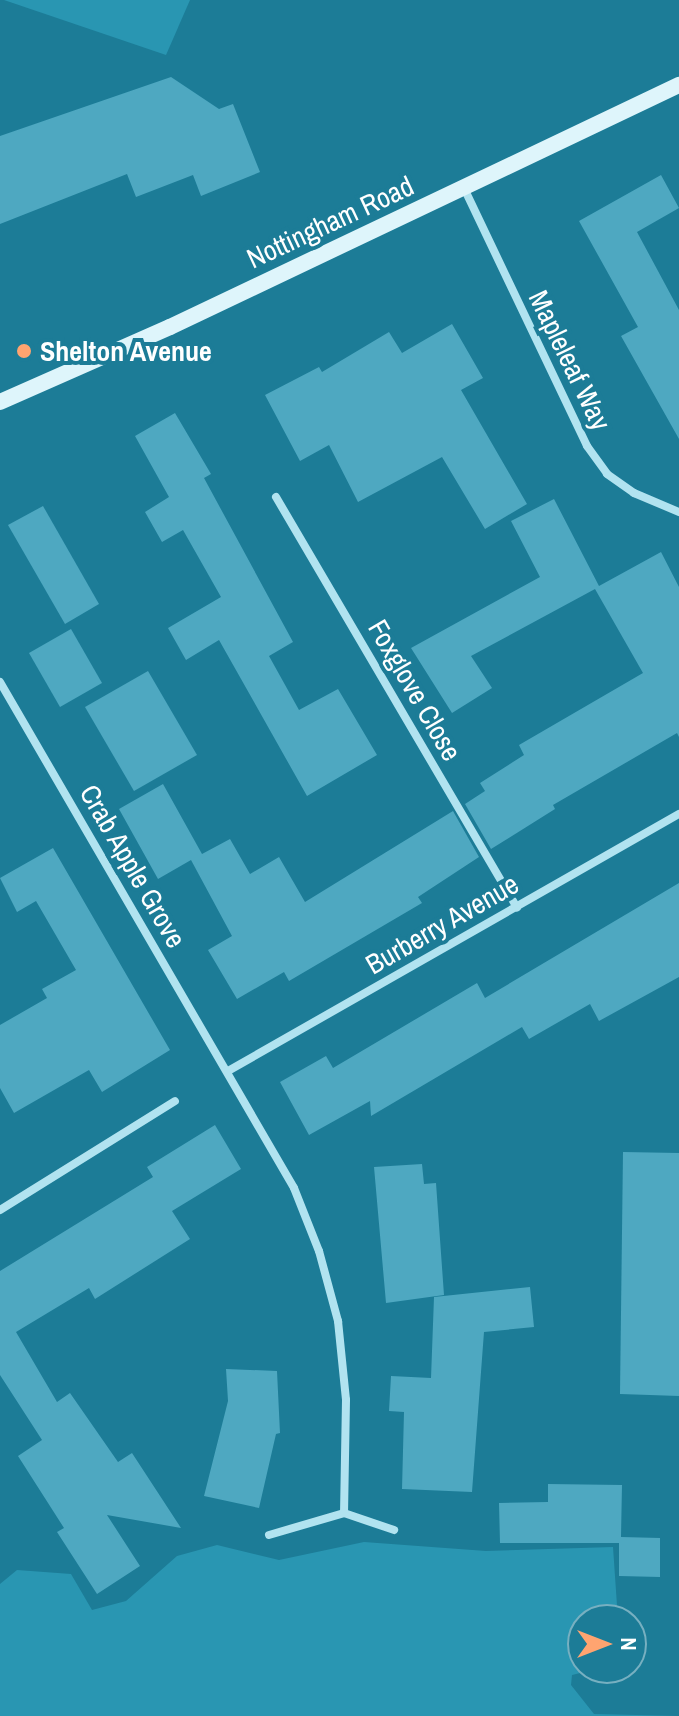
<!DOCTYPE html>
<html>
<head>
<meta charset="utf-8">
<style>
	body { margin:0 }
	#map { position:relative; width:679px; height:1716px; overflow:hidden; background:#1c7c97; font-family:"Archivo Narrow",sans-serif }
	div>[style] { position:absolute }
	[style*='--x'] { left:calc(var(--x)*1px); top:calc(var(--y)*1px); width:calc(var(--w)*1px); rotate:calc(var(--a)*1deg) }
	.green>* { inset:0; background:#2996b2 }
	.building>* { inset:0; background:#4ea8c1 }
	.street>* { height:8px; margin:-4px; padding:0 4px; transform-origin:4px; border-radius:4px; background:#b1e3f0 }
	.secondary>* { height:16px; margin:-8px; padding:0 8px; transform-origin:8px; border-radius:8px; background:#def5fb }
	.dots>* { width:22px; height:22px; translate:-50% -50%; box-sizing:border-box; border:4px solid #1c7c97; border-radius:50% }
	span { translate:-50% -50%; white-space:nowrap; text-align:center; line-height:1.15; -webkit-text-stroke:8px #1c7c97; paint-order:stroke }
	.street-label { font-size:28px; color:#fff }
	.poi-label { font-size:28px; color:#fff; font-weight:700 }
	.left { translate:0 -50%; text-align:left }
	.north { position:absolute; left:567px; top:1604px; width:80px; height:80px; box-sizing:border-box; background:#1c7c97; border:2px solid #77b0c1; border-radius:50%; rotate:90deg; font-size:22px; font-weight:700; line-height:32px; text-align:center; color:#fff }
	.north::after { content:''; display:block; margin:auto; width:28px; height:36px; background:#ffa470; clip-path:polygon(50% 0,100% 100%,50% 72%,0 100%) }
</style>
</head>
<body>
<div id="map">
	<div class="green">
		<div style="clip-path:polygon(4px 0,190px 0,166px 55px)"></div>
		<div style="clip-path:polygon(364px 1542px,486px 1551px,613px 1547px,618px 1620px,583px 1620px,583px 1668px,601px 1668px,572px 1675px,571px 1685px,594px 1714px,679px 1716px,0 1716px,0 1584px,17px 1570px,71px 1574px,92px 1610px,126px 1601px,177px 1556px,217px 1545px,279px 1560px)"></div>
	</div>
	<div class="building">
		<div style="clip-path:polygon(171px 77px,219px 109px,233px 104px,260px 172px,201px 196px,193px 175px,136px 197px,127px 174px,0 224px,0 136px)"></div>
		<div style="clip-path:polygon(661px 175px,679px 208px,637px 232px,679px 310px,679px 439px,621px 336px,638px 327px,579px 221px)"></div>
		<div style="clip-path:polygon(452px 324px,483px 378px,461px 390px,527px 504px,485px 529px,442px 457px,358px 502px,329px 445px,300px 461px,265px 395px,319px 367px,322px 372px,389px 332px,402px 353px)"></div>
		<div style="clip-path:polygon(175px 413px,211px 474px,204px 478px,293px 642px,269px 656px,299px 710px,338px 689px,377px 755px,307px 796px,219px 640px,186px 660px,168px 628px,221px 597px,183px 530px,162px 542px,145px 512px,169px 497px,135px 436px)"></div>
		<div style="clip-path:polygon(554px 499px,599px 586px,661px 552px,679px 587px,679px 737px,677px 733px,553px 805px,555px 809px,491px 849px,465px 804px,485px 791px,480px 783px,524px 755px,519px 745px,643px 673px,595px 589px,471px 656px,492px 688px,452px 713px,411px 648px,540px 577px,511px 521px)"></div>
		<div style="clip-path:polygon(43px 506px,99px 604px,65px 624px,8px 525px)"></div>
		<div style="clip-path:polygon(71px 629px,102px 683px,60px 707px,29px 653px)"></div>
		<div style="clip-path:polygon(148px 671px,197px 755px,134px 791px,85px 707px)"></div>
		<div style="clip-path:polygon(163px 784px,202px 854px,230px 839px,250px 874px,279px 857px,305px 902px,453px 811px,479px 857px,418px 897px,422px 903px,289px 981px,284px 972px,237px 999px,208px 950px,232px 936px,191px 860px,158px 879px,119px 809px)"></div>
		<div style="clip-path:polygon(53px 848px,170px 1050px,102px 1092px,89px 1070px,14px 1113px,0 1088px,0 1025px,47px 998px,42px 989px,76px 970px,36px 901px,17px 912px,0 878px)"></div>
		<div style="clip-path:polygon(679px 883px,679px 977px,599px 1021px,590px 1004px,529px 1039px,522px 1027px,371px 1116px,370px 1101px,309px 1135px,280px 1082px,326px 1056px,333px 1068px,477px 983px,485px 998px)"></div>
		<div style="clip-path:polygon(215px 1125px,241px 1169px,172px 1211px,190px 1239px,95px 1299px,89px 1288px,16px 1332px,57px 1402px,70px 1393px,118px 1462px,132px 1453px,181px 1528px,107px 1515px,140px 1566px,97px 1594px,57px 1532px,64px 1528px,18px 1456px,42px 1440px,0 1375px,0 1271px,153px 1177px,147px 1167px)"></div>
		<div style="clip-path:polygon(623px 1152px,679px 1153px,679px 1396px,620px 1394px)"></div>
		<div style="clip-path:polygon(422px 1164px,424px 1184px,436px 1183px,444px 1295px,386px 1303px,374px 1167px)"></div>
		<div style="clip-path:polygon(530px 1287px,534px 1327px,484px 1332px,472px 1492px,402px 1489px,404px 1412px,389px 1411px,391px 1376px,431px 1378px,434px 1297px)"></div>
		<div style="clip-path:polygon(226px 1369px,277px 1371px,280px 1433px,276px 1434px,259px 1508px,204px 1496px,228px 1401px)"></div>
		<div style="clip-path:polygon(548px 1484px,622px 1485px,621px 1537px,660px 1538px,660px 1577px,619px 1576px,619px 1543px,500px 1543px,499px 1503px,548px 1502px)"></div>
	</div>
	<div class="street">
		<div style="--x:464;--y:188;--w:286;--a:64.5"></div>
		<div style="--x:587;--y:446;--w:34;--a:54"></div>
		<div style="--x:607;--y:474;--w:33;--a:35"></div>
		<div style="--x:634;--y:493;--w:49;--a:22.9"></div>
		<div style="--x:276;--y:497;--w:476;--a:59.6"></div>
		<div style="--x:0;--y:682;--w:585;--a:59.84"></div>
		<div style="--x:294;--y:1188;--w:68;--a:68.4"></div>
		<div style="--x:319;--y:1251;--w:73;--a:74.8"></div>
		<div style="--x:338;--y:1321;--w:79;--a:84.2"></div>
		<div style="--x:346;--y:1400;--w:113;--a:91"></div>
		<div style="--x:228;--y:1071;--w:519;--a:-29.68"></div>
		<div style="--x:0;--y:1210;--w:206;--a:-31.9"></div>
		<div style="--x:269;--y:1535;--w:78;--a:-16.3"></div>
		<div style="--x:344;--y:1513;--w:53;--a:18.8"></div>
	</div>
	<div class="secondary">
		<div style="--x:0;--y:402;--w:186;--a:-23.8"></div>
		<div style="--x:170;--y:327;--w:564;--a:-25.43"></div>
	</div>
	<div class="dots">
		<div style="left:24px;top:351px;background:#ffa470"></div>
	</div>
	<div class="street-label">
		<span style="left:330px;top:222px;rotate:-25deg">Nottingham Road</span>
		<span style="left:570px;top:360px;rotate:64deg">Mapleleaf Way</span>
		<span style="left:415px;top:690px;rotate:60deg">Foxglove Close</span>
		<span style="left:133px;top:866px;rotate:60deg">Crab Apple Grove</span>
		<span style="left:442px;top:924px;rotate:-30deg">Burberry Avenue</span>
	</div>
	<div class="poi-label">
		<span class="left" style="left:40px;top:351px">Shelton Avenue</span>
	</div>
	<div class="north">N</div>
</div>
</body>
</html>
